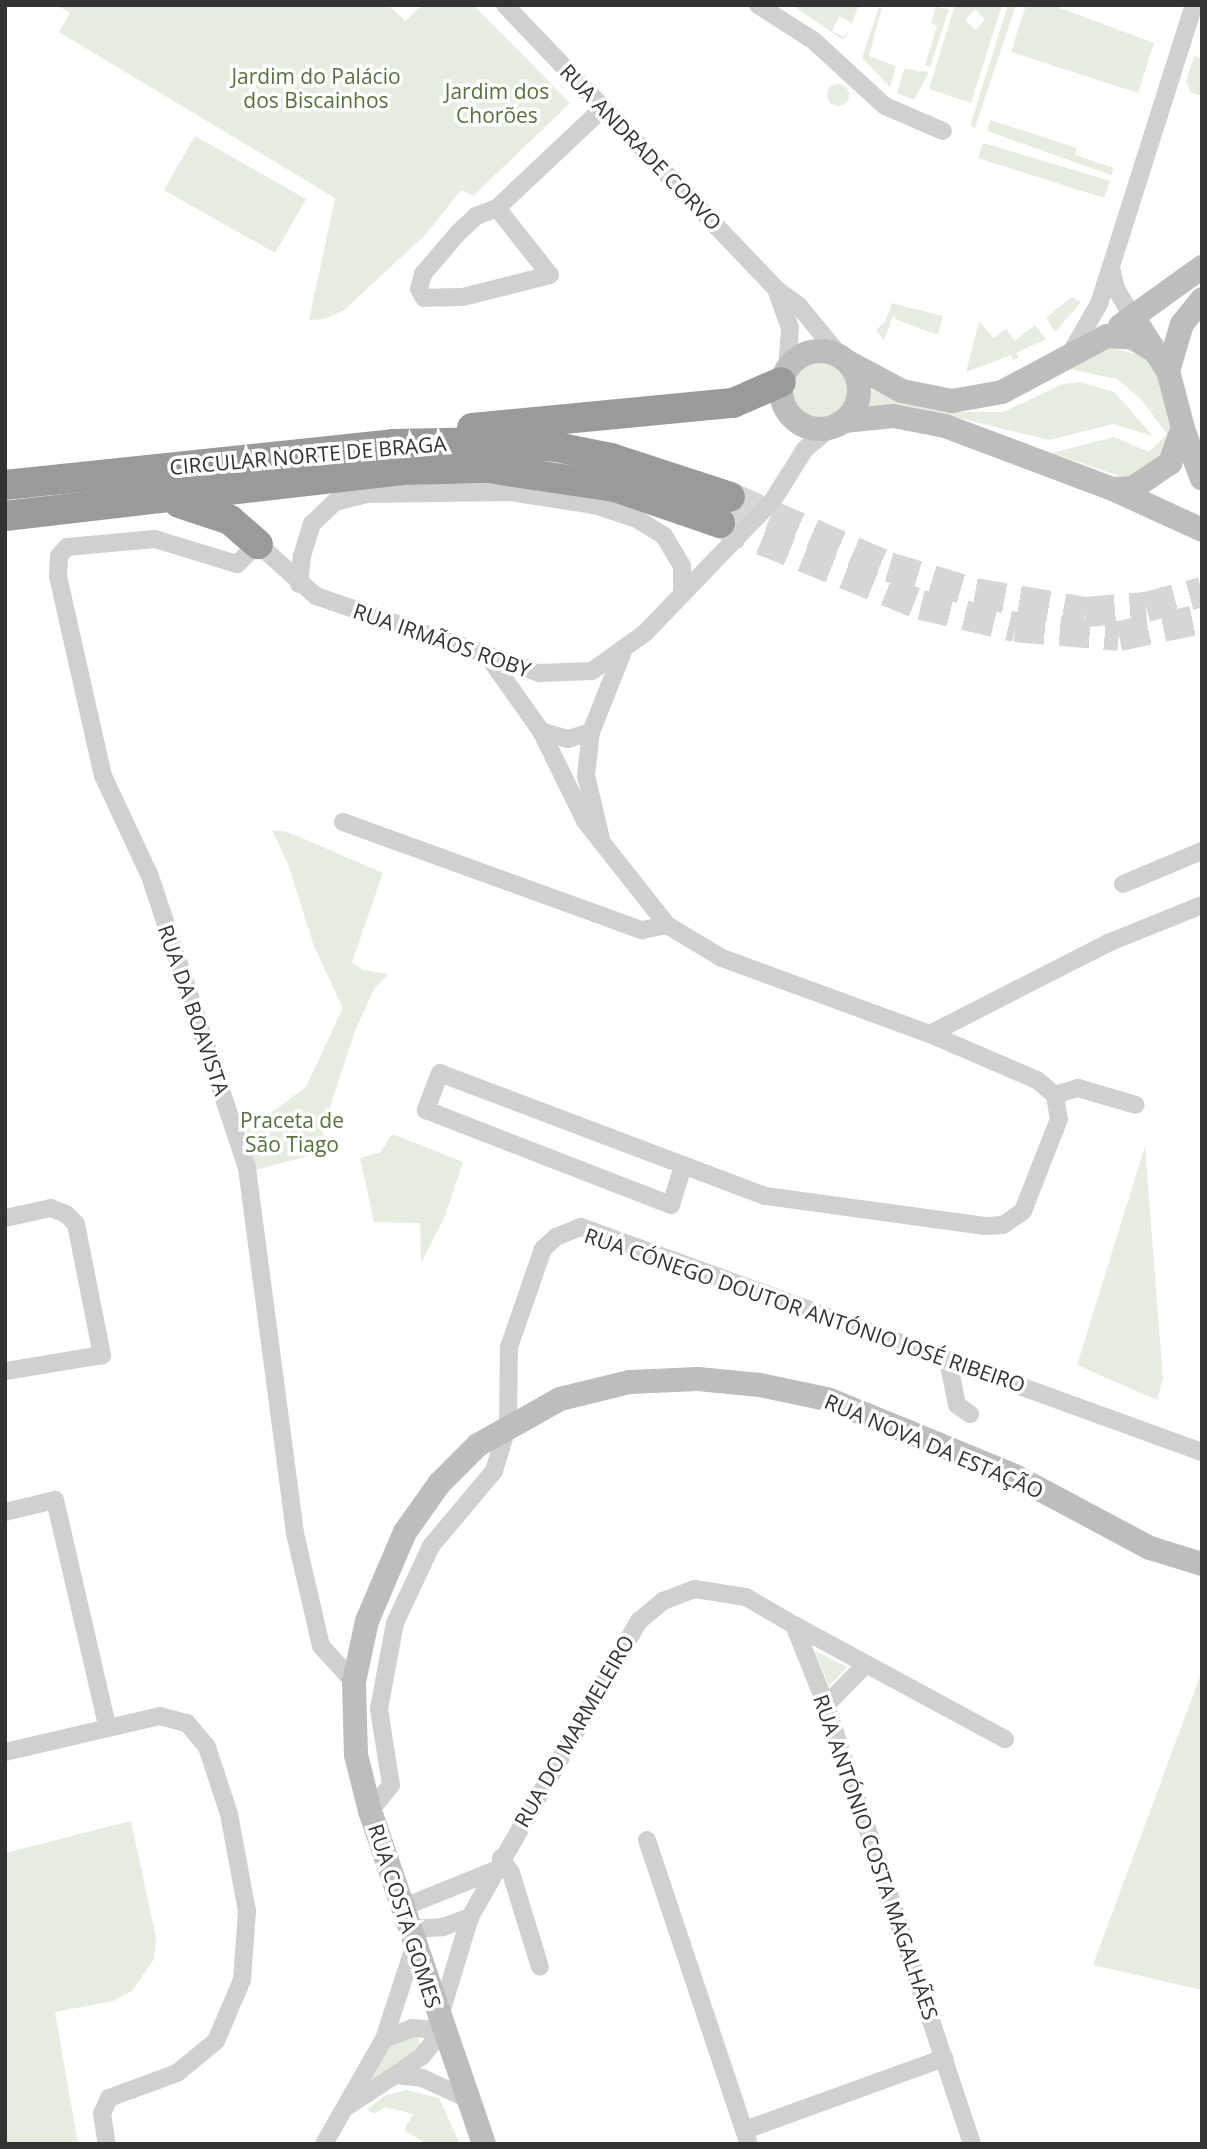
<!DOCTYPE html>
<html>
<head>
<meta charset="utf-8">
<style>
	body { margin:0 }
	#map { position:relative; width:1207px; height:2149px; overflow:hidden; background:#fff; font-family:"Open Sans",sans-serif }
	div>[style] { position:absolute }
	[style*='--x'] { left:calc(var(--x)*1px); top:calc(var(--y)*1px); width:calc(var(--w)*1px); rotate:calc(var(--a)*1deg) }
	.green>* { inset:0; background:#e6ecdf }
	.round { border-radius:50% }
	.highway-tunnel>* { height:30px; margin-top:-15px; transform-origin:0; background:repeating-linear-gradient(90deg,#d6d6d6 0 30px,transparent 0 45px) }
	.street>* { height:18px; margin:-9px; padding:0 9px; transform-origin:9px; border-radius:9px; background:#d0d0d0 }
	.secondary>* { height:24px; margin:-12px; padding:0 12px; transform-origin:12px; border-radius:12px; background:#bdbdbd }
	.secondary>.ring { margin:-12px; padding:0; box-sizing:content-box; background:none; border:24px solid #bdbdbd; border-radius:50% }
	.highway>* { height:30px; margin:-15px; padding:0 15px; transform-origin:15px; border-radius:15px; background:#9a9a9a }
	span { translate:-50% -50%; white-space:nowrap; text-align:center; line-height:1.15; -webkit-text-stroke:7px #fff; paint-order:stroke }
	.park-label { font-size:21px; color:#56703f }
	.street-label { font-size:21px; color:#333 }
	.frame { position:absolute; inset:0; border:7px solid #333; pointer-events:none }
</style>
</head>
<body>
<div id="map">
	<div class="green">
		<div style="clip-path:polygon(57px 5px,388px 5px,405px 21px,422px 5px,473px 5px,570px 103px,473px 196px,461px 190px,425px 235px,344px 310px,325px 319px,309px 320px,335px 198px,59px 32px,70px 13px)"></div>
		<div style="clip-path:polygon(792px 5px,845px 6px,859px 5px,852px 23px,839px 16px,832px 31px,844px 37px,850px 27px,846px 37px,842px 39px)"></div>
		<div style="clip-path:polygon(evenodd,955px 5px,1002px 5px,971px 103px,929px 89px,955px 5px,975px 9px,985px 19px,976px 30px,965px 20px,975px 9px)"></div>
		<div style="clip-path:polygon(1008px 5px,1016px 5px,975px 128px,970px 126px)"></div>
		<div style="clip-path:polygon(1026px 5px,1052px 5px,1154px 43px,1138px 93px,1011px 52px)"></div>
		<div style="clip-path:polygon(879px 7px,882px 8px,869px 56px,896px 66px,890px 87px,862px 58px)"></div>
		<div style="clip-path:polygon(936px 7px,949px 9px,930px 67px,925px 65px,937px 26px,931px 23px)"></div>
		<div style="clip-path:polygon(1194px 56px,1202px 59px,1202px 96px,1191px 92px,1186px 81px)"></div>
		<div style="clip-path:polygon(904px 69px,929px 72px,914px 100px,897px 93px)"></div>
		<div class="round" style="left:827px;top:84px;width:22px;height:22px"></div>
		<div style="clip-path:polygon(990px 120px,1077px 148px,1075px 155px,1114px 168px,1111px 175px,987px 131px)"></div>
		<div style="clip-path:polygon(195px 136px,306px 199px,275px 253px,164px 190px)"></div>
		<div style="clip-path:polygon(983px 143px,1110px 181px,1104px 198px,978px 158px)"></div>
		<div style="clip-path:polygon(1072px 297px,1081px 302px,1055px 332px,1046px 318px)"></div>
		<div style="clip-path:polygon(892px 303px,943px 316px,938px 335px,895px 319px,894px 314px,884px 340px,876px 330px,885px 322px)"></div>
		<div style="clip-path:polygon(979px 322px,994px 338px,1006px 329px,1015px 341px,1035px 325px,1046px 339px,1016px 353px,1019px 358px,1013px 360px,1011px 355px,966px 372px)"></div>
		<div style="clip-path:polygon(1107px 347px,1145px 356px,1157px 375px,1172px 431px,1169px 451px,1136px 476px,1119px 476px,1052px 453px,1114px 437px,1149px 452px,1167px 434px,1141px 399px,1117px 379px,1069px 369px)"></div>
		<div class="round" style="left:791px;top:361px;width:60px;height:60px"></div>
		<div style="clip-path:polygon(1080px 382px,1114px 392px,1153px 436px,1113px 424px,1049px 440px,927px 410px,896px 404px,868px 408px,865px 404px,872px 390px,950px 412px,1003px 412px,1063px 384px)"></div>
		<div style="clip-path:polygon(272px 830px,288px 832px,383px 873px,352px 962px,363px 970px,388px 974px,374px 989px,355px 1031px,331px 1104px,322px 1132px,330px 1150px,256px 1170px,246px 1131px,306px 1087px,343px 1008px,314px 946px,288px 864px)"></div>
		<div style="clip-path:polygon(392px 1134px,463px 1162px,445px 1216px,421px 1263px,420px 1223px,374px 1222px,360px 1158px,381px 1152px)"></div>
		<div style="clip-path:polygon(1145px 1146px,1163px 1379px,1157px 1400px,1077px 1365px)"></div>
		<div style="clip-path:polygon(815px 1651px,847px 1667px,829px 1686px)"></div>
		<div style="clip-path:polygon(1202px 1671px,1202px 1990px,1093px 1965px)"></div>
		<div style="clip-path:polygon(131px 1821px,156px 1938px,154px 1959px,132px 1991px,113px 2001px,55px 2012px,78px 2144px,5px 2144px,5px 1853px)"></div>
		<div style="clip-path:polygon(418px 2035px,420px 2046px,368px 2086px,362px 2085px,381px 2052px,396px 2040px)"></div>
		<div style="clip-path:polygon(407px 2090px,439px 2098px,460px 2144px,427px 2144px,404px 2130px,413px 2114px,385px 2107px,374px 2114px,367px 2110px,384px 2096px)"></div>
	</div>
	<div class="highway-tunnel">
		<div style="--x:730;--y:497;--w:174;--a:23.8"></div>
		<div style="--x:889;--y:567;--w:90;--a:16.8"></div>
		<div style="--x:975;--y:593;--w:112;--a:9.8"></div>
		<div style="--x:1085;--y:612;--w:61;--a:-4.7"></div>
		<div style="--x:1146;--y:607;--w:58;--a:-15"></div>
		<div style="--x:720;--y:523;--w:217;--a:22.2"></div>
		<div style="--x:921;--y:605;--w:97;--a:13.2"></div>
		<div style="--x:1015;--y:627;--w:104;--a:4.9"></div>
		<div style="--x:1119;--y:636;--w:85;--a:-11.6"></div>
	</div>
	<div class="street">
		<div style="--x:505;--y:5;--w:393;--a:46.3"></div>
		<div style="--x:776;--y:289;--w:29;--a:36"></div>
		<div style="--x:799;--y:306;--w:65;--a:50.6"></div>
		<div style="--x:758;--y:5;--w:67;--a:32.7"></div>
		<div style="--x:814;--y:41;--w:96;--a:42.5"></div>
		<div style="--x:885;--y:106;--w:63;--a:23.3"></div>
		<div style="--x:497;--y:208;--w:85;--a:51.7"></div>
		<div style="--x:550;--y:275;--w:90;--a:165.8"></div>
		<div style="--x:463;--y:297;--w:39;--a:179"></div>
		<div style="--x:424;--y:298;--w:10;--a:-119"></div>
		<div style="--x:419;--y:289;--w:16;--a:-75"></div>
		<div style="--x:423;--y:274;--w:54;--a:-49.5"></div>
		<div style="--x:458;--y:233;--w:25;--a:-43"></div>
		<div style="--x:476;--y:216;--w:22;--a:-21"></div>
		<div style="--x:497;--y:208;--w:146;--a:-43.3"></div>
		<div style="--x:1111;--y:267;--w:23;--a:77"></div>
		<div style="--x:1116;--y:289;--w:33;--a:59"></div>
		<div style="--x:777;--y:292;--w:38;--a:70"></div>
		<div style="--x:790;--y:328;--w:39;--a:94"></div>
		<div style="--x:1070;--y:354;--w:58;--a:-59.9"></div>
		<div style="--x:1099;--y:304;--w:314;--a:-72.4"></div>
		<div style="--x:299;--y:584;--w:28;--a:-84"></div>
		<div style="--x:302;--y:556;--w:34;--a:-73"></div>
		<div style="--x:312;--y:524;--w:32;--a:-44"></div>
		<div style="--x:335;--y:502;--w:34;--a:-14"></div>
		<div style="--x:368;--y:494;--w:142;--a:-0.8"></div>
		<div style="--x:510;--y:492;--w:85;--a:8.8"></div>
		<div style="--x:594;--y:505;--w:45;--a:18"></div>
		<div style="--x:637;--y:519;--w:32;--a:32"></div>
		<div style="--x:664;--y:536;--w:35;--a:59"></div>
		<div style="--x:682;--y:566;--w:28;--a:90"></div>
		<div style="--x:490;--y:659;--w:88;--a:54.7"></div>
		<div style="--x:541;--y:731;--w:100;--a:63.9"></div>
		<div style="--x:585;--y:821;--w:132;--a:51.7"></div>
		<div style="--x:667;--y:925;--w:64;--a:31"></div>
		<div style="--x:722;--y:958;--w:221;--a:20.1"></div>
		<div style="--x:930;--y:1034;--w:116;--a:23.3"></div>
		<div style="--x:1037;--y:1080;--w:23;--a:40"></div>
		<div style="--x:1055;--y:1095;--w:24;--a:81"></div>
		<div style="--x:1059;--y:1119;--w:99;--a:111.4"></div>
		<div style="--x:1023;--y:1211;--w:24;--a:145"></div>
		<div style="--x:1003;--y:1225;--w:18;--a:177"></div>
		<div style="--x:985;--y:1226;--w:222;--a:-172.2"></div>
		<div style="--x:765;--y:1196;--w:347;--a:-159.3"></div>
		<div style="--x:440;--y:1073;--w:40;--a:111"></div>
		<div style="--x:426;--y:1110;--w:263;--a:21.2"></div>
		<div style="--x:671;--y:1205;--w:41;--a:-72.9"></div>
		<div style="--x:541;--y:731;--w:28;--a:17"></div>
		<div style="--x:568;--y:739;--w:24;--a:-17"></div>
		<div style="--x:343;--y:822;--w:318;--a:19.9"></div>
		<div style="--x:642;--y:930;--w:25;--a:-11"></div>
		<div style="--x:601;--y:839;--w:66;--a:-103.2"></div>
		<div style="--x:586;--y:775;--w:43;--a:-83.4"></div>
		<div style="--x:591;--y:732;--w:84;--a:-68.3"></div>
		<div style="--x:1123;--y:884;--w:86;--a:-22.7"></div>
		<div style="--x:930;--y:1034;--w:200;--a:-27.1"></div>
		<div style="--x:1108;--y:943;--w:101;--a:-22"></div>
		<div style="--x:1055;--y:1095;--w:24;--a:-17"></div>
		<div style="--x:1078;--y:1088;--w:60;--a:16.3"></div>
		<div style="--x:5;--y:1218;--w:47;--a:-12.3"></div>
		<div style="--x:51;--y:1208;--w:16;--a:22"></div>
		<div style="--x:66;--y:1214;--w:14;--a:45"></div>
		<div style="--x:76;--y:1224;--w:134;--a:78.8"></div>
		<div style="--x:102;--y:1355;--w:98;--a:170.6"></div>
		<div style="--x:948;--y:1360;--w:46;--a:78.7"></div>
		<div style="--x:957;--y:1405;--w:16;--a:35"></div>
		<div style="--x:5;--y:1512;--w:51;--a:-13.5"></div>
		<div style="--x:55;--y:1500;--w:232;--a:77"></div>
		<div style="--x:794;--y:1625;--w:240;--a:28.4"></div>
		<div style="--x:354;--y:1682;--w:49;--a:-132.5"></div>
		<div style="--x:321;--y:1646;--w:116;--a:-103"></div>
		<div style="--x:295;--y:1533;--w:368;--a:-97.5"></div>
		<div style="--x:247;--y:1168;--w:310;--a:-108.4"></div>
		<div style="--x:149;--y:874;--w:108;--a:-115.1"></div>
		<div style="--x:103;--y:776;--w:204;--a:-102.7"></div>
		<div style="--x:58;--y:577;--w:21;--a:-87"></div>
		<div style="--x:59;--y:556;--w:12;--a:-48"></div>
		<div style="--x:67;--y:547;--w:88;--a:-5.2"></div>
		<div style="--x:155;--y:539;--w:86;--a:17"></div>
		<div style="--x:237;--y:564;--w:29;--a:-44"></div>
		<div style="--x:258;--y:544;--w:78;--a:41.9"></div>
		<div style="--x:316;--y:596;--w:237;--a:19"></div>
		<div style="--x:540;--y:673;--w:52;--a:-2.2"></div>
		<div style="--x:592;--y:671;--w:65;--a:-35.6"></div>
		<div style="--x:645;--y:633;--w:185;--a:-46.1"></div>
		<div style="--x:773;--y:500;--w:60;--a:-57.9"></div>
		<div style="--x:805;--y:449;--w:33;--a:-40"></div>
		<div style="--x:826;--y:1705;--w:57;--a:-45.7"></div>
		<div style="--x:5;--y:1752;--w:159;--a:-13.1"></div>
		<div style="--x:160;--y:1716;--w:28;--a:15"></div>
		<div style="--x:187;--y:1723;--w:31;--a:50"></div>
		<div style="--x:207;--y:1747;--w:71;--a:71.8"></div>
		<div style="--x:229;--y:1814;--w:99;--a:79.5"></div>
		<div style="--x:247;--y:1911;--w:69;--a:94.1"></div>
		<div style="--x:242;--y:1980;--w:66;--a:113.1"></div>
		<div style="--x:216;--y:2041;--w:50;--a:140.6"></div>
		<div style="--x:177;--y:2073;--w:72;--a:159.8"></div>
		<div style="--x:109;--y:2098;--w:17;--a:114"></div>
		<div style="--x:102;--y:2114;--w:30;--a:81"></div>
		<div style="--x:370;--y:1811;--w:33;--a:-51"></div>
		<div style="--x:391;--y:1785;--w:77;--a:-99"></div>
		<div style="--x:379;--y:1709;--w:87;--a:-79.5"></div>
		<div style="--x:395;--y:1623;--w:85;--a:-64.9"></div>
		<div style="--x:431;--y:1546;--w:98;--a:-50"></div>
		<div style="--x:494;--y:1471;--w:48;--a:-73.1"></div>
		<div style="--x:508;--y:1425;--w:78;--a:-89.3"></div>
		<div style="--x:509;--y:1347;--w:104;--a:-70.9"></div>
		<div style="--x:543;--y:1249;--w:18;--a:-43"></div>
		<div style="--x:556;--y:1237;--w:27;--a:-22"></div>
		<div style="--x:581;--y:1227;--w:661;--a:19.92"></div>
		<div style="--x:647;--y:1840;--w:321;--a:71.5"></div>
		<div style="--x:501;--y:1858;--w:18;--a:56"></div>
		<div style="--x:511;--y:1873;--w:98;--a:72.9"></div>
		<div style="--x:401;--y:1908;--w:99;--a:-21.9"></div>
		<div style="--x:408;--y:1929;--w:35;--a:-3"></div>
		<div style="--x:443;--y:1927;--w:29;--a:-20"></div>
		<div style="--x:470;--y:1917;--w:341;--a:-60.3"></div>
		<div style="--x:639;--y:1621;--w:31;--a:-40"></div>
		<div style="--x:663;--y:1601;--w:34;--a:-21"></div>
		<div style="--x:695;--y:1589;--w:52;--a:8.9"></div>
		<div style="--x:746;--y:1597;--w:56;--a:30.3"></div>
		<div style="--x:794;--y:1625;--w:86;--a:68.2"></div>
		<div style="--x:826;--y:1705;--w:463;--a:71.6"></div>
		<div style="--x:440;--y:2016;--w:103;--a:-73.1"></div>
		<div style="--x:384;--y:2039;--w:30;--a:-21"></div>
		<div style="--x:412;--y:2028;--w:31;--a:4"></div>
		<div style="--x:395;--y:2075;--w:33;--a:-35"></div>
		<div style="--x:422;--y:2056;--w:33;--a:-51"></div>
		<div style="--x:348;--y:2106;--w:56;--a:-33.4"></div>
		<div style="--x:395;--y:2075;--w:27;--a:6"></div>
		<div style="--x:422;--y:2078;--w:48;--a:24.4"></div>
		<div style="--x:745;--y:2130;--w:212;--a:-19.9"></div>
		<div style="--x:324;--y:2144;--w:121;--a:-60.3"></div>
		<div style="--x:384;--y:2039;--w:97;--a:-71.9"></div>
	</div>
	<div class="secondary">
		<div style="--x:1120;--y:326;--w:101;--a:-35.7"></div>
		<div class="ring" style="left:781px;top:351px;width:54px;height:54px"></div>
		<div style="--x:848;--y:362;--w:61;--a:28.2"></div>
		<div style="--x:902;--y:391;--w:51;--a:11.3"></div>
		<div style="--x:952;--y:401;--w:51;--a:-10.2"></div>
		<div style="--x:1002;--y:392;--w:119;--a:-28.1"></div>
		<div style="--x:1107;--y:336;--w:26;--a:4"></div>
		<div style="--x:1133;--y:338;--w:27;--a:31"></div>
		<div style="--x:1168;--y:371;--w:49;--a:-73.4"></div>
		<div style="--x:1182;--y:324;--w:32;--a:-51"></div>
		<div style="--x:844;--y:421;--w:50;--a:-5.7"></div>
		<div style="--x:894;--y:416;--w:52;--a:11.1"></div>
		<div style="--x:945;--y:426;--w:179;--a:20.6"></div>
		<div style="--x:1113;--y:489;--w:20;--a:-3"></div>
		<div style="--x:1133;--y:488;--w:45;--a:-34"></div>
		<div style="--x:1170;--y:463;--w:37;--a:-70"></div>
		<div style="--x:1183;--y:428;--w:59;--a:-104.7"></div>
		<div style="--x:1168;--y:371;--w:64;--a:-122.9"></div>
		<div style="--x:1183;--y:429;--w:53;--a:69.2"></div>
		<div style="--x:1113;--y:489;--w:98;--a:24.7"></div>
		<div style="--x:484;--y:2144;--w:352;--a:-108.9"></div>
		<div style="--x:370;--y:1811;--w:58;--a:-104"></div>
		<div style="--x:356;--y:1755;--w:73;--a:-91.6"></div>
		<div style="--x:354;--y:1682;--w:62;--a:-78"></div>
		<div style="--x:367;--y:1621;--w:97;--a:-66.9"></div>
		<div style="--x:405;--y:1532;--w:59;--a:-54.7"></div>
		<div style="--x:439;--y:1484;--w:55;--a:-45"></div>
		<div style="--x:478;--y:1445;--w:94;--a:-29.3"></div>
		<div style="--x:560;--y:1399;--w:72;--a:-13.7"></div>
		<div style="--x:630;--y:1382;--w:68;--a:-2.5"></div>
		<div style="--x:698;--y:1379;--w:62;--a:5.5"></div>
		<div style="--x:760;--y:1385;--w:68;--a:11.8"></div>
		<div style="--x:827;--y:1399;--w:91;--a:22"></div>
		<div style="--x:911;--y:1433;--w:113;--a:22.5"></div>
		<div style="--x:1015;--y:1476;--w:153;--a:28.1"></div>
		<div style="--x:1150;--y:1548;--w:54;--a:17.1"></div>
	</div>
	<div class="highway">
		<div style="--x:472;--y:428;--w:262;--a:-5.5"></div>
		<div style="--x:733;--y:403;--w:52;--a:-23.6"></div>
		<div style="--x:5;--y:485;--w:390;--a:-6"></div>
		<div style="--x:393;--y:444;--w:98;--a:-1.2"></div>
		<div style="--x:491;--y:442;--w:65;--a:4.4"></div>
		<div style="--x:556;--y:447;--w:56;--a:11.3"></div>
		<div style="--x:611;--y:458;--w:125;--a:18.1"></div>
		<div style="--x:179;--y:503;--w:54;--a:18.4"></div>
		<div style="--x:230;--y:520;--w:37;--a:41"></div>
		<div style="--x:5;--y:516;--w:400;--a:-6.6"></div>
		<div style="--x:402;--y:470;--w:86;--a:-1.3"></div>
		<div style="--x:488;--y:468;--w:128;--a:8.5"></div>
		<div style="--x:615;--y:487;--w:111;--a:18.9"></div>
	</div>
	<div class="park-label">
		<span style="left:316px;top:88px">Jardim do Palácio<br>dos Biscainhos</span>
		<span style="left:497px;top:103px">Jardim dos<br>Chorões</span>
		<span style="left:292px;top:1132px">Praceta de<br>São Tiago</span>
	</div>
	<div class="street-label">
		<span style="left:641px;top:147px;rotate:46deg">RUA ANDRADE CORVO</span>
		<span style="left:308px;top:455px;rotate:-5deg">CIRCULAR NORTE DE BRAGA</span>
		<span style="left:442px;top:640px;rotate:19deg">RUA IRMÃOS ROBY</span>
		<span style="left:194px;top:1010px;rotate:71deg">RUA DA BOAVISTA</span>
		<span style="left:805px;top:1310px;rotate:19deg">RUA CÓNEGO DOUTOR ANTÓNIO JOSÉ RIBEIRO</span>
		<span style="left:934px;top:1446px;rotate:23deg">RUA NOVA DA ESTAÇÃO</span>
		<span style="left:574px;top:1731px;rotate:-60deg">RUA DO MARMELEIRO</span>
		<span style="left:876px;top:1857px;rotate:71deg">RUA ANTÓNIO COSTA MAGALHÃES</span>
		<span style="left:405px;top:1916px;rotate:72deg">RUA COSTA GOMES</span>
	</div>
	<div class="frame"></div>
</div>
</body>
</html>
